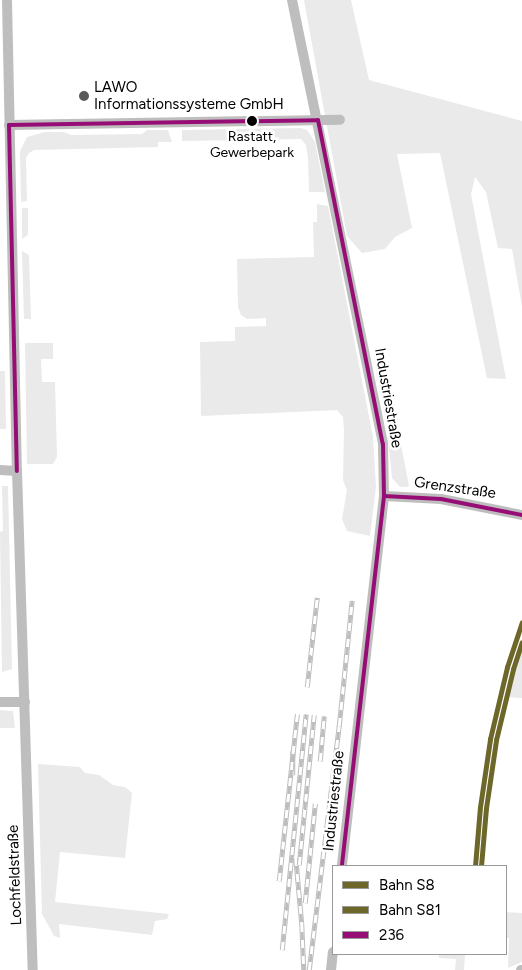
<!DOCTYPE html>
<html>
<head>
<meta charset="utf-8">
<style>
	body { margin:0 }
	#map { position:relative; width:522px; height:970px; overflow:hidden; background:#fff; font-family:Figtree,sans-serif }
	div>[style] { position:absolute }
	[style*='--x'] { left:calc(var(--x)*1px); top:calc(var(--y)*1px); width:calc(var(--w)*1px); rotate:calc(var(--a)*1deg) }
	.green>* { inset:0; background:#eaeaea }
	.minor>* { height:10px; margin:-5px; padding:0 5px; transform-origin:5px; border-radius:5px; background:#bebebe }
	.rail>* { height:4.5px; margin-top:-2.25px; transform-origin:0; background:repeating-linear-gradient(90deg,#fff 0 8px,#bdbdbd 0 16px); box-sizing:border-box; border-block:1px solid #bdbdbd }
	.bus-1>* { height:4px; margin:-2px; padding:0 2px; transform-origin:2px; border-radius:2px; background:#960e75 }
	.rail-1>* { height:5px; margin:-2.5px; padding:0 2.5px; transform-origin:2.5px; border-radius:2.5px; background:#6d682a }
	.rail-2>* { height:5px; margin:-2.5px; padding:0 2.5px; transform-origin:2.5px; border-radius:2.5px; background:#6d682a }
	.dots>* { width:14px; height:14px; translate:-50% -50%; box-sizing:border-box; border:2px solid #fff; border-radius:50% }
	span { translate:-50% -50%; white-space:nowrap; text-align:center; line-height:1.15; -webkit-text-stroke:5px #fff; paint-order:stroke }
	.bus-label { font-size:14px; color:#000 }
	.poi-label { font-size:15px; color:#000 }
	.left { translate:0 -50%; text-align:left }
	.street-label { font-size:15px; color:#000 }
	.legend { position:absolute; left:332px; top:865px; width:175px; height:90px; box-sizing:border-box; background:#fff; border:1px solid #999; margin:0; padding:6px 9px; list-style:none; font-size:15px; color:#000 }
	.legend li { display:flex; align-items:center; gap:10px; height:25px }
	.legend b { width:25px; border:1px solid #999 }
</style>
</head>
<body>
<div id="map">
	<div class="green">
		<div style="clip-path:polygon(304px 0,351px 0,369px 80px,522px 121px,522px 307px,512px 249px,498px 248px,486px 192px,475px 177px,471px 194px,506px 379px,487px 378px,440px 153px,397px 154px,412px 228px,395px 237px,385px 249px,362px 253px,347px 236px)"></div>
		<div style="clip-path:polygon(301px 128px,307px 130px,315px 142px,325px 192px,309px 192px,308px 158px,306px 145px,301px 139px,182px 141px,182px 130px)"></div>
		<div style="clip-path:polygon(147px 130px,168px 130px,172px 142px,158px 142px,158px 147px,34px 150px,29px 153px,26px 158px,27px 201px,21px 202px,20px 151px,27px 137px,45px 132px,64px 132px,71px 135px,142px 134px)"></div>
		<div style="clip-path:polygon(317px 204px,328px 206px,373px 437px,376px 487px,370px 536px,347px 531px,342px 519px,347px 490px,343px 480px,344px 430px,343px 417px,337px 410px,201px 416px,200px 342px,235px 341px,235px 327px,266px 326px,266px 318px,247px 319px,241px 315px,238px 307px,237px 259px,314px 257px,313px 222px,317px 222px)"></div>
		<div style="clip-path:polygon(22px 208px,28px 208px,28px 235px,22px 239px)"></div>
		<div style="clip-path:polygon(22px 251px,29px 255px,31px 319px,24px 319px)"></div>
		<div style="clip-path:polygon(25px 343px,53px 343px,53px 359px,41px 359px,42px 382px,55px 382px,57px 457px,53px 464px,27px 464px)"></div>
		<div style="clip-path:polygon(382px 369px,394px 435px,399px 434px,409px 486px,406px 487px,400px 487px,392px 478px,387px 427px,376px 370px)"></div>
		<div style="clip-path:polygon(0 371px,5px 371px,6px 429px,0 429px)"></div>
		<div style="clip-path:polygon(2px 486px,8px 486px,12px 669px,2px 672px,0 532px,3px 531px)"></div>
		<div style="clip-path:polygon(522px 639px,522px 698px,506px 697px,511px 676px)"></div>
		<div style="clip-path:polygon(0 710px,13px 711px,15px 728px,0 728px)"></div>
		<div style="clip-path:polygon(38px 764px,80px 767px,85px 773px,99px 775px,113px 785px,125px 787px,132px 793px,125px 858px,60px 852px,55px 902px,169px 914px,167px 919px,155px 921px,152px 935px,59px 924px,60px 938px,54px 936px,42px 914px)"></div>
		<div style="clip-path:polygon(506px 912px,522px 913px,522px 962px,508px 968px,509px 938px,506px 938px)"></div>
		<div style="clip-path:polygon(436px 954px,465px 954px,464px 970px,455px 970px,456px 959px,439px 958px,439px 954px)"></div>
	</div>
	<div class="minor">
		<div style="--x:7;--y:0;--w:471;--a:88.8"></div>
		<div style="--x:17;--y:471;--w:499;--a:88.2"></div>
		<div style="--x:292;--y:0;--w:453;--a:78.4"></div>
		<div style="--x:383;--y:444;--w:52;--a:88.9"></div>
		<div style="--x:384;--y:496;--w:372;--a:96.5"></div>
		<div style="--x:9;--y:125;--w:331;--a:-0.9"></div>
		<div style="--x:0;--y:470;--w:17;--a:3"></div>
		<div style="--x:384;--y:496;--w:57;--a:3"></div>
		<div style="--x:441;--y:499;--w:83;--a:11.2"></div>
		<div style="--x:0;--y:702;--w:25;--a:0"></div>
		<div style="--x:331;--y:970;--w:18;--a:-84"></div>
		<div style="--x:521;--y:970;--w:1;--a:0"></div>
	</div>
	<div class="rail">
		<div style="--x:307;--y:687;--w:90;--a:-83.6"></div>
		<div style="--x:293;--y:751;--w:24;--a:90"></div>
		<div style="--x:320;--y:761;--w:45;--a:-84.9"></div>
		<div style="--x:296;--y:858;--w:66;--a:84.8"></div>
		<div style="--x:302;--y:924;--w:46;--a:87.5"></div>
		<div style="--x:299;--y:865;--w:151;--a:-84.3"></div>
		<div style="--x:279;--y:881;--w:168;--a:-83.8"></div>
		<div style="--x:305;--y:903;--w:100;--a:-84.2"></div>
		<div style="--x:282;--y:950;--w:237;--a:-84.2"></div>
		<div style="--x:309;--y:970;--w:246;--a:-83"></div>
		<div style="--x:339;--y:726;--w:126;--a:-84.1"></div>
	</div>
	<div class="bus-1">
		<div style="--x:318;--y:120;--w:330;--a:78.7"></div>
		<div style="--x:383;--y:444;--w:52;--a:88.9"></div>
		<div style="--x:384;--y:496;--w:372;--a:96.5"></div>
		<div style="--x:9;--y:125;--w:346;--a:88.7"></div>
		<div style="--x:9;--y:125;--w:309;--a:-0.9"></div>
		<div style="--x:384;--y:496;--w:57;--a:3"></div>
		<div style="--x:441;--y:499;--w:83;--a:11.2"></div>
	</div>
	<div class="rail-1">
		<div style="--x:475;--y:866;--w:59;--a:-85.2"></div>
		<div style="--x:480;--y:807;--w:69;--a:-81.6"></div>
		<div style="--x:490;--y:739;--w:74;--a:-76.7"></div>
		<div style="--x:507;--y:667;--w:47;--a:-71.6"></div>
	</div>
	<div class="rail-2">
		<div style="--x:481;--y:866;--w:58;--a:-85.1"></div>
		<div style="--x:486;--y:808;--w:69;--a:-81.6"></div>
		<div style="--x:496;--y:740;--w:73;--a:-76.5"></div>
		<div style="--x:513;--y:669;--w:28;--a:-72"></div>
	</div>
	<div class="dots">
		<div style="left:84px;top:96px;background:#595959"></div>
		<div style="left:252px;top:121px;background:#000"></div>
	</div>
	<div class="bus-label">
		<span style="left:252px;top:145px">Rastatt,<br>Gewerbepark</span>
	</div>
	<div class="poi-label">
		<span class="left" style="left:94px;top:96px">LAWO<br>Informationssysteme GmbH</span>
	</div>
	<div class="street-label">
		<span style="left:388px;top:398px;rotate:80deg">Industriestraße</span>
		<span style="left:455px;top:488px;rotate:8deg">Grenzstraße</span>
		<span style="left:334px;top:801px;rotate:-84deg">Industriestraße</span>
		<span style="left:15px;top:875px;rotate:-92deg">Lochfeldstraße</span>
	</div>
	<ul class="legend">
	<li><b style="height:6px;background:#6d682a"></b>Bahn S8</li>
	<li><b style="height:6px;background:#6d682a"></b>Bahn S81</li>
	<li><b style="height:6px;background:#960e75"></b>236</li>
	</ul>
</div>
</body>
</html>
